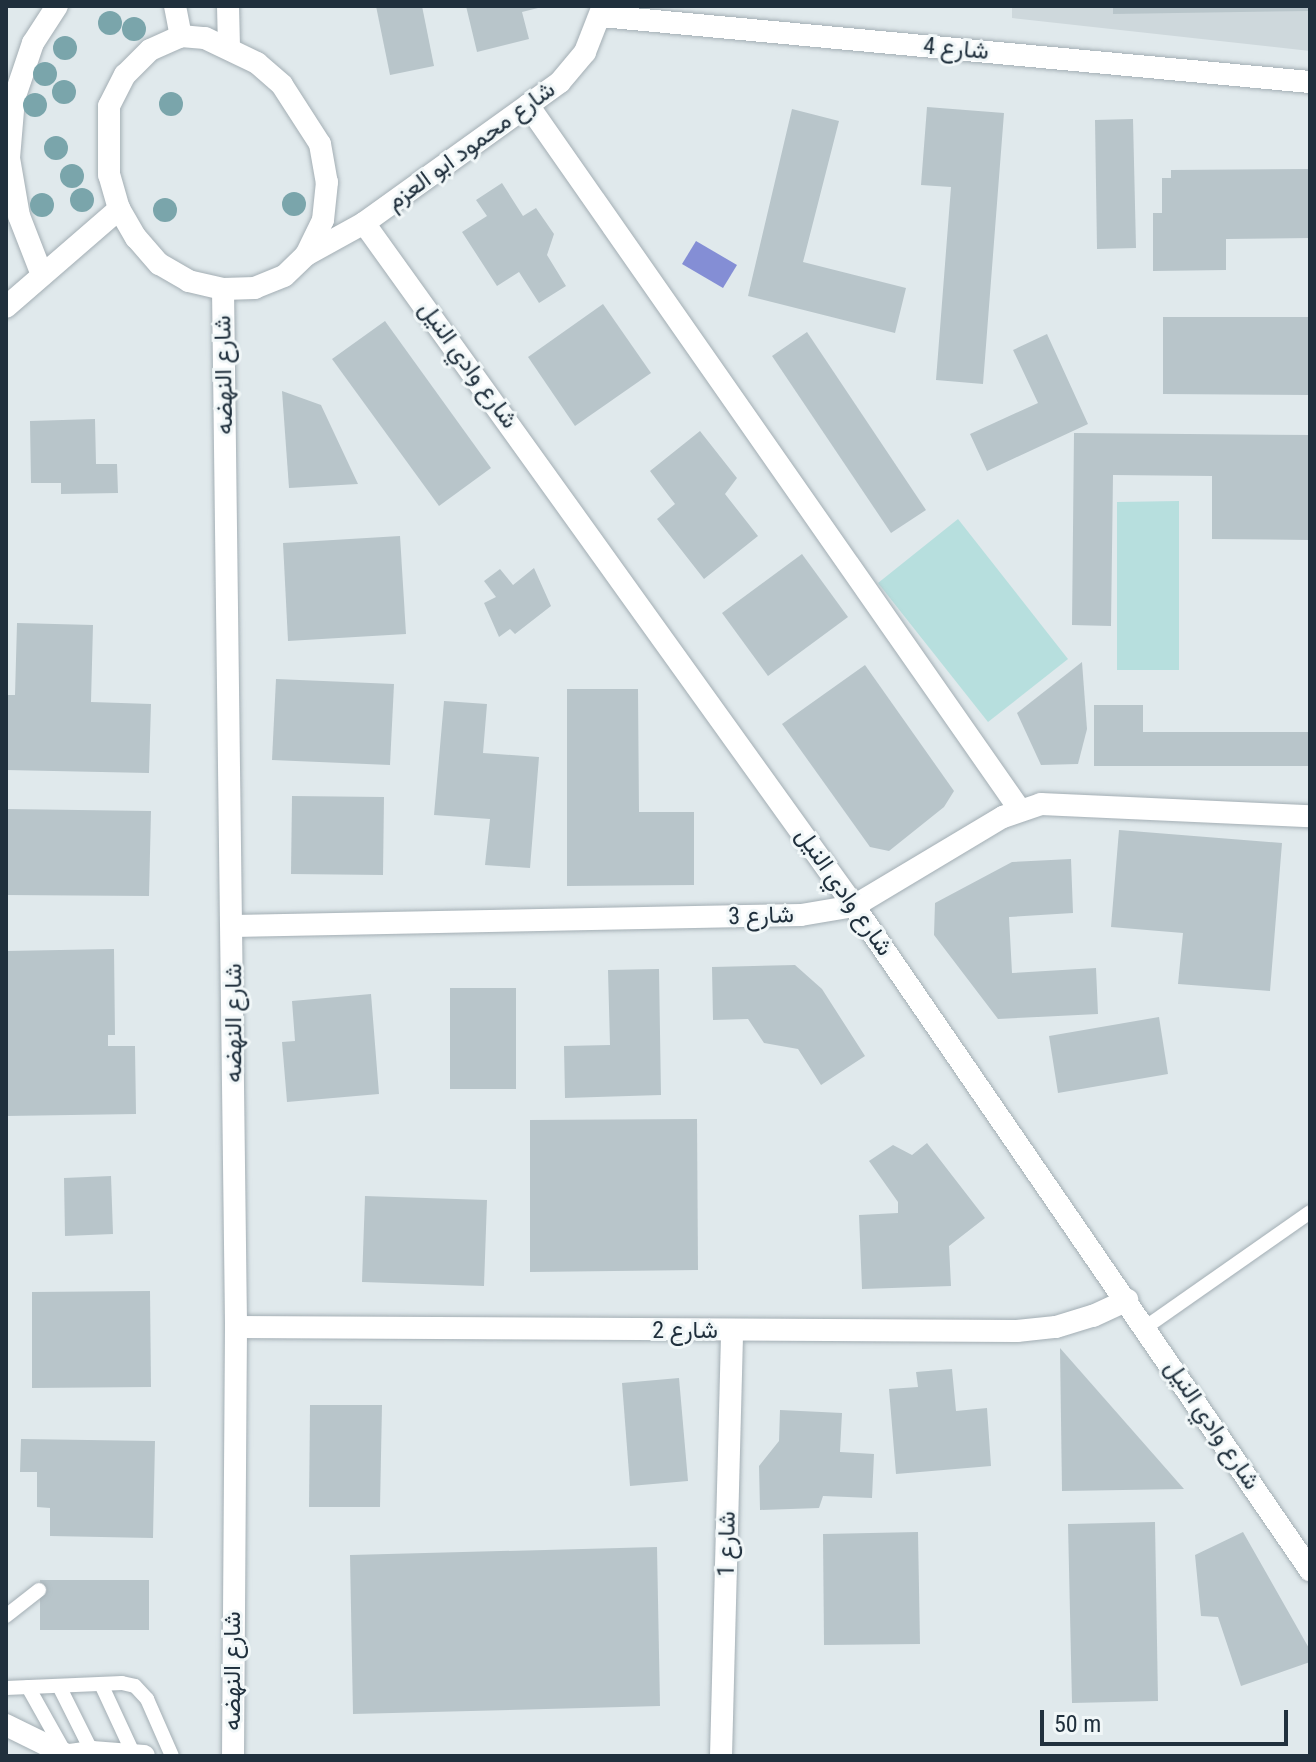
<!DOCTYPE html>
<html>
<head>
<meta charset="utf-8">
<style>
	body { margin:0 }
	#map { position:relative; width:1316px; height:1762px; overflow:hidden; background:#e0e9ec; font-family:"Roboto Condensed",Vazirmatn,sans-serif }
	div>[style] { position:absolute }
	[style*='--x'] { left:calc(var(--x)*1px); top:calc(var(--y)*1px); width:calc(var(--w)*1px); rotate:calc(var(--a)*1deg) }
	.built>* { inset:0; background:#ced8dc }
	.green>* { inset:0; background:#b7dfde }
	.water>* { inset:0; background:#848ed5 }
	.building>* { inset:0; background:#b8c5ca }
	.roads { filter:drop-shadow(0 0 2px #a3aeb4) drop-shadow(0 0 2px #a3aeb4) }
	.service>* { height:14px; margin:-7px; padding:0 7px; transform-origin:7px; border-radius:7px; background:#fff }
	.minor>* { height:22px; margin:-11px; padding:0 11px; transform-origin:11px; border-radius:11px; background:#fff }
	.tertiary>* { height:22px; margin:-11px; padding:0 11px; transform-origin:11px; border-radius:11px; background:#fff }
	.secondary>* { height:22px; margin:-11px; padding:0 11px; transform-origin:11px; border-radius:11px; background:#fff }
	.trees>* { width:24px; height:24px; margin:-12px; border-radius:50%; background:#7aa5ab }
	span { translate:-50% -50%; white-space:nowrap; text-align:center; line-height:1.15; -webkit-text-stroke:6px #f1f7f8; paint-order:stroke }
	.street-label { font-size:24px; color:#20303d }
	.frame { position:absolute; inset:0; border:8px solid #20303d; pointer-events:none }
	.scale { position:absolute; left:1040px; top:1710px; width:248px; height:36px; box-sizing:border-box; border:4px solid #20303d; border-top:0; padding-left:10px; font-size:24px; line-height:28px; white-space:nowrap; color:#20303d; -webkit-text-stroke:6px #f1f7f8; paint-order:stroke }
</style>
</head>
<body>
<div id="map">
	<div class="built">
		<div style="clip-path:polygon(1012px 6px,1310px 6px,1310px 51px,1012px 18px)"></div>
	</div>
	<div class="green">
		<div style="clip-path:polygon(1179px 501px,1179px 670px,1117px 670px,1117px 502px)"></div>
		<div style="clip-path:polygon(958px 519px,1068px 659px,988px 722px,878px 583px)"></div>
	</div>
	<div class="water">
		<div style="clip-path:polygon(696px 241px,737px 265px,723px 288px,682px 264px)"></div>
	</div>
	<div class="building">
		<div style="clip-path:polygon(376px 6px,422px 6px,434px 66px,390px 75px)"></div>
		<div style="clip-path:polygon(466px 6px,542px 6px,542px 7px,522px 12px,529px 39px,477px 52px)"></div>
		<div style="clip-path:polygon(1113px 6px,1310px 6px,1310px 11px,1113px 14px)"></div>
		<div style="clip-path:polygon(927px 107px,1004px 113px,983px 384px,936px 380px,951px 187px,921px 185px)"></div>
		<div style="clip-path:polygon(792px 109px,839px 121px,803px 262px,906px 288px,895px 333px,748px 296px)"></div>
		<div style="clip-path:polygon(1133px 119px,1136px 248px,1097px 249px,1095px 120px)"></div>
		<div style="clip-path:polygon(1310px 169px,1310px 238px,1226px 239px,1226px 270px,1153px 271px,1153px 213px,1162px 213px,1162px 178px,1171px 178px,1171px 170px)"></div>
		<div style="clip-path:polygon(502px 183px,523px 216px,536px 208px,554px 234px,547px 255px,566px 286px,539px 303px,519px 272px,497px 286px,462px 232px,487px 216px,476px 200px)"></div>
		<div style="clip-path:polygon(603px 304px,651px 373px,575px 426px,528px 357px)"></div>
		<div style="clip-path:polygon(1163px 317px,1310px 317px,1310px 395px,1163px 394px)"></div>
		<div style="clip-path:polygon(385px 321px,491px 468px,439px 506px,332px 359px)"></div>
		<div style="clip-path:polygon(807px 332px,926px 510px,891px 533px,772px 356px)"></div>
		<div style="clip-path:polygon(1047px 334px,1088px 424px,987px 471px,970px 434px,1038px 403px,1013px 350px)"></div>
		<div style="clip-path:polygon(282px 391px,321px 405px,358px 484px,289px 488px)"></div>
		<div style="clip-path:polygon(95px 419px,96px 464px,117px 464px,118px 493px,61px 494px,61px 483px,31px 483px,30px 421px)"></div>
		<div style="clip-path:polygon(700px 431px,737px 478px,725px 494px,758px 536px,704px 579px,657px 519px,675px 504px,650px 471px)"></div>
		<div style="clip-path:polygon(1074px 433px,1310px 435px,1310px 540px,1212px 539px,1212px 476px,1113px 475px,1111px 626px,1072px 625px)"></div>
		<div style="clip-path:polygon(400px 536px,406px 634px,288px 641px,283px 543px)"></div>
		<div style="clip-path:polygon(802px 554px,848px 617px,768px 676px,722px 613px)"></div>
		<div style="clip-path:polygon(534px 568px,551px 606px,515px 634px,510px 629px,499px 637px,484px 603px,496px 597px,484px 581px,500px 569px,513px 585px)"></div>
		<div style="clip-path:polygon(17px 623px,93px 625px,91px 702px,151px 704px,149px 773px,6px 770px,6px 695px,15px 695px)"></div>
		<div style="clip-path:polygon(1082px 662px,1087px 729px,1078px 764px,1041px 765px,1017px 713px)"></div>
		<div style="clip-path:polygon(865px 665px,954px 791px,944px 807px,889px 851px,870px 847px,782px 724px)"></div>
		<div style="clip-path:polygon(276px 679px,394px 684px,390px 765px,272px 760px)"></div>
		<div style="clip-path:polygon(567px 689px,638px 689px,639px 812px,694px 812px,694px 885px,567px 886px)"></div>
		<div style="clip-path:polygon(444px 701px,487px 704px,483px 753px,539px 757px,530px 868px,485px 865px,490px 819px,434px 815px)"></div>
		<div style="clip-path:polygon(1094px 705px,1143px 705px,1143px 732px,1310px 732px,1310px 766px,1094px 766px)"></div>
		<div style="clip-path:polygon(292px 796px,384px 797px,383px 875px,291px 874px)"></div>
		<div style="clip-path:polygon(6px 809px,151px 811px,149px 896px,6px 895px)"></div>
		<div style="clip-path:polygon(1119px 830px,1282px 843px,1270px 991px,1178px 984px,1183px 933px,1111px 927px)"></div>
		<div style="clip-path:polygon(1071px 859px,1073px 913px,1009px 917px,1012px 973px,1096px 968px,1098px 1014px,998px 1019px,934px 935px,935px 903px,1012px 862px)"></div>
		<div style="clip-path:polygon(114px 949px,115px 1035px,108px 1035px,108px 1046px,135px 1046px,136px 1114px,6px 1116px,6px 951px)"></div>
		<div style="clip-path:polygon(795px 965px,822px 989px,865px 1056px,821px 1085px,798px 1049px,764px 1043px,748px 1019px,713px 1020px,712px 967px)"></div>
		<div style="clip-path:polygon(659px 969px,661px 1095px,565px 1098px,564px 1046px,610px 1045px,608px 970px)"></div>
		<div style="clip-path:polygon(450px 988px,516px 988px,516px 1089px,450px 1089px)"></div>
		<div style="clip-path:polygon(371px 994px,379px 1094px,287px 1102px,282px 1042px,295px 1041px,292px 1001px)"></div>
		<div style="clip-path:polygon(1159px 1017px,1168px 1074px,1058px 1093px,1049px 1036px)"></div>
		<div style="clip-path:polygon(697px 1119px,698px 1270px,530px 1272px,530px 1120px)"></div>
		<div style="clip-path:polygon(927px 1143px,985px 1218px,949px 1246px,951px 1286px,862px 1289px,859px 1215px,898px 1213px,898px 1202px,869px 1161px,893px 1145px,912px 1155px)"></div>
		<div style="clip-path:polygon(111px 1176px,113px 1234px,65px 1236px,64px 1178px)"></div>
		<div style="clip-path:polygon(365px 1196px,487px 1200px,484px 1286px,362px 1282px)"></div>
		<div style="clip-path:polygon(150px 1291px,151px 1387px,32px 1388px,32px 1292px)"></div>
		<div style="clip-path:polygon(1060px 1348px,1184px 1489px,1062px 1491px)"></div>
		<div style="clip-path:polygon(952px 1369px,956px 1411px,987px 1408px,991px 1466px,896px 1474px,889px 1389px,918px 1387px,916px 1372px)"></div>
		<div style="clip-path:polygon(679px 1378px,688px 1481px,630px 1486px,622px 1383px)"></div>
		<div style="clip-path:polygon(310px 1405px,382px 1405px,380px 1507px,309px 1507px)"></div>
		<div style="clip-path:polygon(780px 1410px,842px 1413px,840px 1452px,874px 1454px,872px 1498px,823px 1496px,819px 1508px,760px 1510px,759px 1466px,779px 1441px)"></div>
		<div style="clip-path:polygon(21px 1439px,155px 1441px,153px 1538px,50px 1536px,50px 1508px,37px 1507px,37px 1472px,20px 1472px)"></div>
		<div style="clip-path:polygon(1155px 1522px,1158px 1701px,1072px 1703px,1068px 1524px)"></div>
		<div style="clip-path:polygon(918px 1532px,920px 1644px,824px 1645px,823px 1534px)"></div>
		<div style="clip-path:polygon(1243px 1532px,1310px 1650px,1310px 1662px,1241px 1686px,1218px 1617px,1201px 1616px,1195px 1555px)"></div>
		<div style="clip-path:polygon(657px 1547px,660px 1706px,353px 1714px,350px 1555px)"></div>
		<div style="clip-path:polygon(40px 1580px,149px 1580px,149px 1630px,40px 1630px)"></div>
	</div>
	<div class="roads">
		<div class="service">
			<div style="--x:1146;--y:1327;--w:200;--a:-35"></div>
			<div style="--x:6;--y:1616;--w:42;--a:-38.2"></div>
			<div style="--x:101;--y:1684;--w:78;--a:65.1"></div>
			<div style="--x:59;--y:1686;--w:74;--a:63.4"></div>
			<div style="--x:28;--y:1687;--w:76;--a:60.7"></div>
			<div style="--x:6;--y:1688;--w:116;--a:-2.5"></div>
			<div style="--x:122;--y:1683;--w:13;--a:13"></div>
			<div style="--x:135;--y:1686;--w:18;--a:47"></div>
			<div style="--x:147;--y:1699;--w:62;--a:66.3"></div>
		</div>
		<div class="minor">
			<div style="--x:175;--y:6;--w:31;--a:79"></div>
			<div style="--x:601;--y:16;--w:712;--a:5.32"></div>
			<div style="--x:528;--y:105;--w:860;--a:55.09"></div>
			<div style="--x:364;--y:223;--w:841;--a:54.34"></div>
			<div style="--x:854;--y:906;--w:806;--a:55.52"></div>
			<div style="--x:306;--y:255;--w:66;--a:-28.9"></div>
			<div style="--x:364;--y:223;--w:241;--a:-35.7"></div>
			<div style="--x:560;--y:82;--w:39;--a:-50"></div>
			<div style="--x:585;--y:52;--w:49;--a:-68.6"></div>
			<div style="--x:42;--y:275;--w:63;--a:-111.3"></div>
			<div style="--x:19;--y:216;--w:59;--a:-99.8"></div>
			<div style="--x:9;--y:158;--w:59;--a:-85.2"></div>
			<div style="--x:14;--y:99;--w:59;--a:-71.3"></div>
			<div style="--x:33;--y:43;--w:44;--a:-57"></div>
			<div style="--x:6;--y:307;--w:150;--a:-40.9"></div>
			<div style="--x:233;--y:926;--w:568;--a:-1.11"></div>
			<div style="--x:801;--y:915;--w:54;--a:-9.6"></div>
			<div style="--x:854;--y:906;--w:174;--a:-30.9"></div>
			<div style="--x:1003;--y:817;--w:40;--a:-18.9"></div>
			<div style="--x:1041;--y:804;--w:269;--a:2.6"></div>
			<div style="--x:236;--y:1327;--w:781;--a:0.29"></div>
			<div style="--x:1017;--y:1331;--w:39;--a:-6"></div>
			<div style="--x:1056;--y:1327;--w:39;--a:-17"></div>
			<div style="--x:1093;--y:1316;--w:38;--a:-25"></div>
			<div style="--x:721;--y:1756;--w:425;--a:-88.5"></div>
		</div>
		<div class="tertiary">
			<div style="--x:6;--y:1725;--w:66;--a:26.2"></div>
		</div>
		<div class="secondary">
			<div style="--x:228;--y:6;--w:40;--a:88.6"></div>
			<div style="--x:181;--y:36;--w:24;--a:5"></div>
			<div style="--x:205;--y:38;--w:58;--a:25.7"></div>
			<div style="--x:257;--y:63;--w:33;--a:41"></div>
			<div style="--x:282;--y:85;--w:70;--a:57.2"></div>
			<div style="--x:320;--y:144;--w:39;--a:80"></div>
			<div style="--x:327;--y:182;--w:38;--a:96"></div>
			<div style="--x:323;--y:220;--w:39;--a:116"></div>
			<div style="--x:306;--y:255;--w:30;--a:136"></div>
			<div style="--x:284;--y:276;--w:31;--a:158"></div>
			<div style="--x:255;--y:288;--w:32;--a:178"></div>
			<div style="--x:223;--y:289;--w:35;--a:-167"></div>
			<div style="--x:189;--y:281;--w:34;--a:-150"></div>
			<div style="--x:159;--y:264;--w:35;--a:-131"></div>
			<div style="--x:136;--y:238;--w:34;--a:-120"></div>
			<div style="--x:119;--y:209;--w:35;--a:-106"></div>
			<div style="--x:109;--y:175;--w:69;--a:-90"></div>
			<div style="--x:109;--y:106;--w:35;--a:-63"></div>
			<div style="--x:125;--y:75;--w:35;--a:-45"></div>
			<div style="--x:150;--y:50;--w:34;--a:-24"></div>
			<div style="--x:223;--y:289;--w:1038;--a:89.28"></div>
			<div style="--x:236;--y:1327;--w:429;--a:90.4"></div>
			<div style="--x:63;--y:1756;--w:29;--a:-8"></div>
			<div style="--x:92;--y:1752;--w:52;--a:4.4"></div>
		</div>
	</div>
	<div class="trees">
		<div style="left:110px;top:23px"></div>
		<div style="left:134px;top:29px"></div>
		<div style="left:65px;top:48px"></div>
		<div style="left:45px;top:74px"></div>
		<div style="left:64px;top:92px"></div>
		<div style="left:171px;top:104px"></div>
		<div style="left:35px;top:105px"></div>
		<div style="left:56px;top:148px"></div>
		<div style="left:72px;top:176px"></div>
		<div style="left:82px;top:200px"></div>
		<div style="left:294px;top:204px"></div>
		<div style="left:42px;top:205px"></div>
		<div style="left:165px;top:210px"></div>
	</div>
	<div class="street-label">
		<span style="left:956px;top:49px;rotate:5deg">شارع 4</span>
		<span style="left:471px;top:146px;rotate:-36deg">شارع محمود ابو العزم</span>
		<span style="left:468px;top:365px;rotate:54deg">شارع وادي النيل</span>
		<span style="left:224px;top:375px;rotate:-91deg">شارع النهضه</span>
		<span style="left:844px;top:892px;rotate:55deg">شارع وادي النيل</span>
		<span style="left:761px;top:916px;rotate:-2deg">شارع 3</span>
		<span style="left:234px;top:1023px;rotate:-90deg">شارع النهضه</span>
		<span style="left:685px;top:1331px">شارع 2</span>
		<span style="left:1212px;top:1425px;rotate:56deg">شارع وادي النيل</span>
		<span style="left:727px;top:1544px;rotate:-89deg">شارع 1</span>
		<span style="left:233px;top:1671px;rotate:-90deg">شارع النهضه</span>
	</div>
	<div class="frame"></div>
	<div class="scale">50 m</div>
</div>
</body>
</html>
